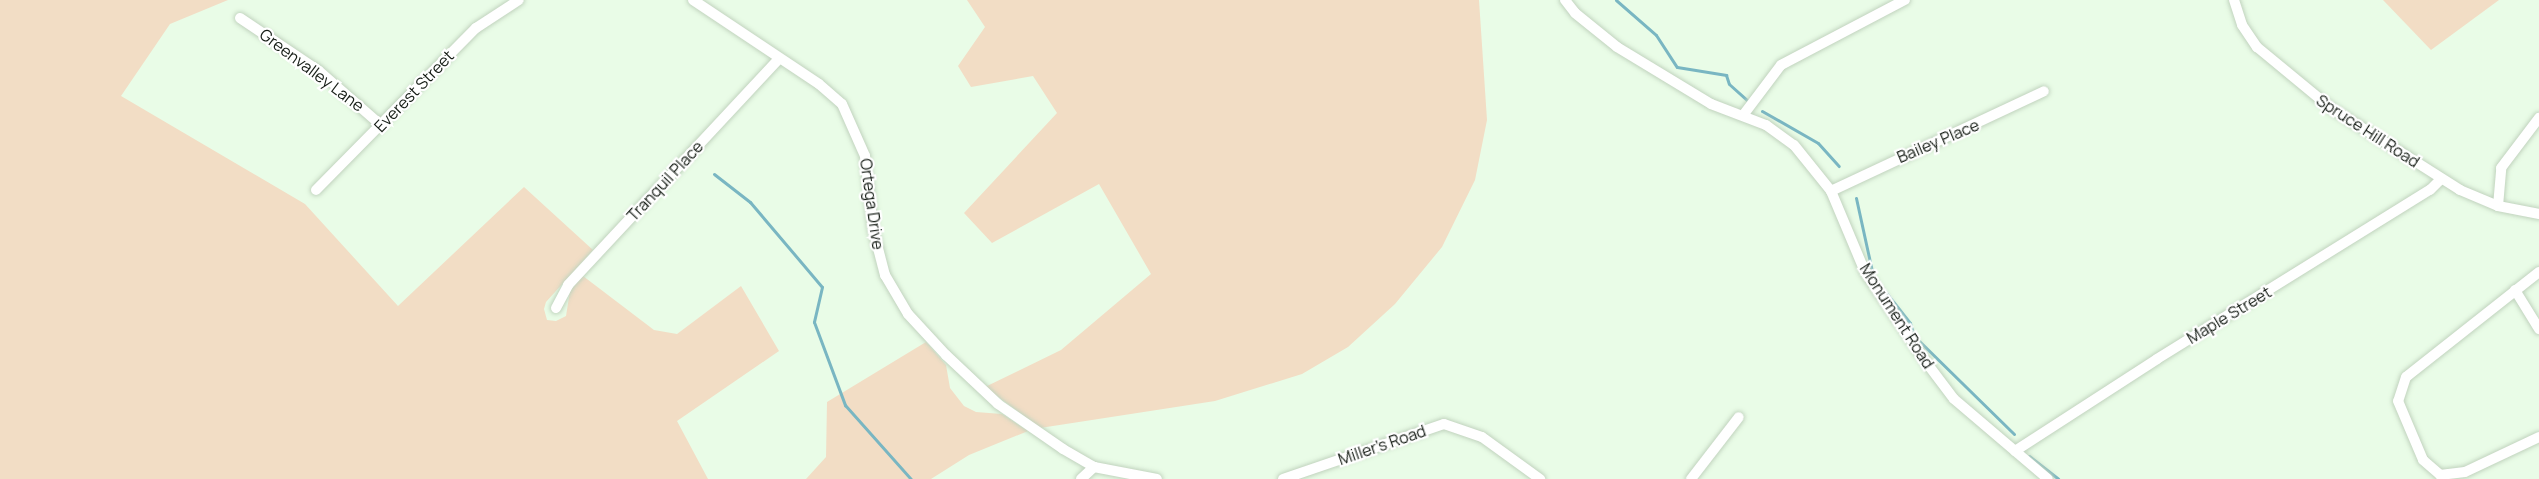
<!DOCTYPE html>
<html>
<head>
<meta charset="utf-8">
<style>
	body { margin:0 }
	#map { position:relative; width:2539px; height:479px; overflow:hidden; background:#e9fce7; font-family:Manrope,sans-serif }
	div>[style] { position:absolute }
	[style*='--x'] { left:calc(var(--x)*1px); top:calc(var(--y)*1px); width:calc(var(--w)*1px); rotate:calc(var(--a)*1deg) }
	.green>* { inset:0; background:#f2ddc5 }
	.stream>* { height:3px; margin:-1.5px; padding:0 1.5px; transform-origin:1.5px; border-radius:1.5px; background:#79b6c2 }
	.roads { filter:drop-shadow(0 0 2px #c1d3be) drop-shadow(0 0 2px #c1d3be) }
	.street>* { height:10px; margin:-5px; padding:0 5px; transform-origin:5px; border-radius:5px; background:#fff }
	span { translate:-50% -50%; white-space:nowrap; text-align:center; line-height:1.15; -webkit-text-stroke:4.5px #fff; paint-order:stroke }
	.street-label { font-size:16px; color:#151c15 }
</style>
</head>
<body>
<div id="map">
	<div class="green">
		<div style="clip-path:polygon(0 0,228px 0,170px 24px,121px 96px,305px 204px,398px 306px,524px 187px,593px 250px,546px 302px,544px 309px,547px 320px,556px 321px,566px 316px,570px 291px,583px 276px,654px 330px,677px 334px,741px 286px,779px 351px,677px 421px,708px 479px,0 479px)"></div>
		<div style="clip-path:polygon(967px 0,1479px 0,1487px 120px,1475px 180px,1442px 247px,1395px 304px,1348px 347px,1302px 374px,1215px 401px,1040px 428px,985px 387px,1061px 350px,1151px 274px,1099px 184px,992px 243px,964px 213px,1057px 113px,1033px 76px,971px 87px,958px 66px,985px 27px)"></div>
		<div style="clip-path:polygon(2383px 0,2499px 0,2431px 50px)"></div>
		<div style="clip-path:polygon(926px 342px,946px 365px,950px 388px,964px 406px,976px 412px,1002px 414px,1028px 431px,969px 455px,931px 479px,806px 479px,826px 457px,827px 402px)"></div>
	</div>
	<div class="stream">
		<div style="--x:1616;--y:0;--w:53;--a:41.2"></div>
		<div style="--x:1656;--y:35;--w:38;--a:57"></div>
		<div style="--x:1677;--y:67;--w:50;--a:9.3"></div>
		<div style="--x:1726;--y:75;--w:9;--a:72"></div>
		<div style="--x:1729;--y:84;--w:25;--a:42"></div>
		<div style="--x:1762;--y:111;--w:64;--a:29.7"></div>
		<div style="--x:1818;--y:143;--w:31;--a:48"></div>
		<div style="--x:714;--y:174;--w:46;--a:37.9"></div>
		<div style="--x:750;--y:202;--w:111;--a:49.7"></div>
		<div style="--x:822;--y:287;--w:36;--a:103"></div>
		<div style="--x:814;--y:322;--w:89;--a:69.5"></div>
		<div style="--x:845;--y:405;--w:99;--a:48.3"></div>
		<div style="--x:1856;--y:198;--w:80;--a:77.7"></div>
		<div style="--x:1884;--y:290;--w:42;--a:51.8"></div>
		<div style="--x:1910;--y:323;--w:14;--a:73"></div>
		<div style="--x:1914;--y:336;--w:140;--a:44.4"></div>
		<div style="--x:2029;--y:456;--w:37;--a:38"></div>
	</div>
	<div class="roads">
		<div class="street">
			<div style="--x:693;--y:0;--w:151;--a:33.7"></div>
			<div style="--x:819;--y:84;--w:30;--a:41"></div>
			<div style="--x:842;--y:104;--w:57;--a:66.1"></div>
			<div style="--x:865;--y:156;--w:73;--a:83.7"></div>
			<div style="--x:873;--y:229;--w:48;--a:75.4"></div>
			<div style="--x:885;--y:275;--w:45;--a:59.5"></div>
			<div style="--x:908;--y:314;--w:56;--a:47.2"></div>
			<div style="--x:946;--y:355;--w:71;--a:43.3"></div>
			<div style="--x:998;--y:404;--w:79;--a:34.7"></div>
			<div style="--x:1063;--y:449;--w:36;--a:30"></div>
			<div style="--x:1094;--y:467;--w:64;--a:10.8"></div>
			<div style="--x:1565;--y:0;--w:16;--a:52"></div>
			<div style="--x:1575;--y:13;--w:54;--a:39"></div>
			<div style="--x:1617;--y:47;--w:110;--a:31.2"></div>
			<div style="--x:1711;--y:104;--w:59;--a:20.9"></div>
			<div style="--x:1766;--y:125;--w:34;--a:36"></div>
			<div style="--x:1794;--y:145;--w:59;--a:51.2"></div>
			<div style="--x:1831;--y:191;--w:88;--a:67.2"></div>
			<div style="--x:1865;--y:272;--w:114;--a:55.8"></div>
			<div style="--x:1929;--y:366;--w:41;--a:52.9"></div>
			<div style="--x:1954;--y:399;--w:123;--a:40.4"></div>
			<div style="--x:2234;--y:0;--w:26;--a:72"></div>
			<div style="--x:2242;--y:25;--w:27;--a:56"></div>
			<div style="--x:2257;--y:47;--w:96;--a:39.5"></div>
			<div style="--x:2331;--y:108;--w:153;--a:32.4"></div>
			<div style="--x:2460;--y:190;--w:41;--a:22.8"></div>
			<div style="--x:2498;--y:206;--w:42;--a:11"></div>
			<div style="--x:240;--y:18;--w:95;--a:33.9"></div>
			<div style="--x:319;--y:71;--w:82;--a:41.1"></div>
			<div style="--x:1744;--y:114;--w:61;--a:-52.9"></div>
			<div style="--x:1781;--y:65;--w:140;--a:-27.7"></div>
			<div style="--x:316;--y:190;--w:228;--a:-45.4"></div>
			<div style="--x:476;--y:28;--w:51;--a:-33.1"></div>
			<div style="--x:1831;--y:191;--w:235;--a:-25.1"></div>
			<div style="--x:2498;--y:206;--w:38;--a:-85"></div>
			<div style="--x:2501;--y:168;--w:63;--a:-52.8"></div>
			<div style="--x:2539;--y:272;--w:169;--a:141.7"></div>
			<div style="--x:2406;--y:377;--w:25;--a:108"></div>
			<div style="--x:2398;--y:401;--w:64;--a:67"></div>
			<div style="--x:2423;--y:460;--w:23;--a:41"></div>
			<div style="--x:2440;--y:475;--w:25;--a:-7"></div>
			<div style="--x:2465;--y:472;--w:82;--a:-25.3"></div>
			<div style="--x:2515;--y:290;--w:46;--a:58.4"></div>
			<div style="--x:556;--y:308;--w:26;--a:-62"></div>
			<div style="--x:568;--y:285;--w:309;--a:-47"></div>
			<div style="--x:2015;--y:451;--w:169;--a:-32.9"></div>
			<div style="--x:2157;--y:359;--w:321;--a:-31.8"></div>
			<div style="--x:2430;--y:190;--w:16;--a:-45"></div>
			<div style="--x:1081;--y:479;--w:18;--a:-43"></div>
			<div style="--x:1283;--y:479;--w:170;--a:-18.9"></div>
			<div style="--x:1444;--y:424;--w:40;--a:18.9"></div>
			<div style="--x:1482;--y:437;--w:72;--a:35.9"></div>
			<div style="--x:1691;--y:479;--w:78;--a:-52.3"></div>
		</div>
	</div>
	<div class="street-label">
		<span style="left:312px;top:70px;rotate:37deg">Greenvalley Lane</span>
		<span style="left:414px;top:91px;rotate:-46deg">Everest Street</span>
		<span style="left:2368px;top:131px;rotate:33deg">Spruce Hill Road</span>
		<span style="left:1938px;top:141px;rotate:-23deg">Bailey Place</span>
		<span style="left:665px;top:181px;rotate:-47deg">Tranquil Place</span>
		<span style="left:872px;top:204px;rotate:82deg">Ortega Drive</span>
		<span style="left:2229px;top:315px;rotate:-31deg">Maple Street</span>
		<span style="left:1897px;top:316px;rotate:57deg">Monument Road</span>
		<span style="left:1382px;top:445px;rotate:-19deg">Miller's Road</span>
	</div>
</div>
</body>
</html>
